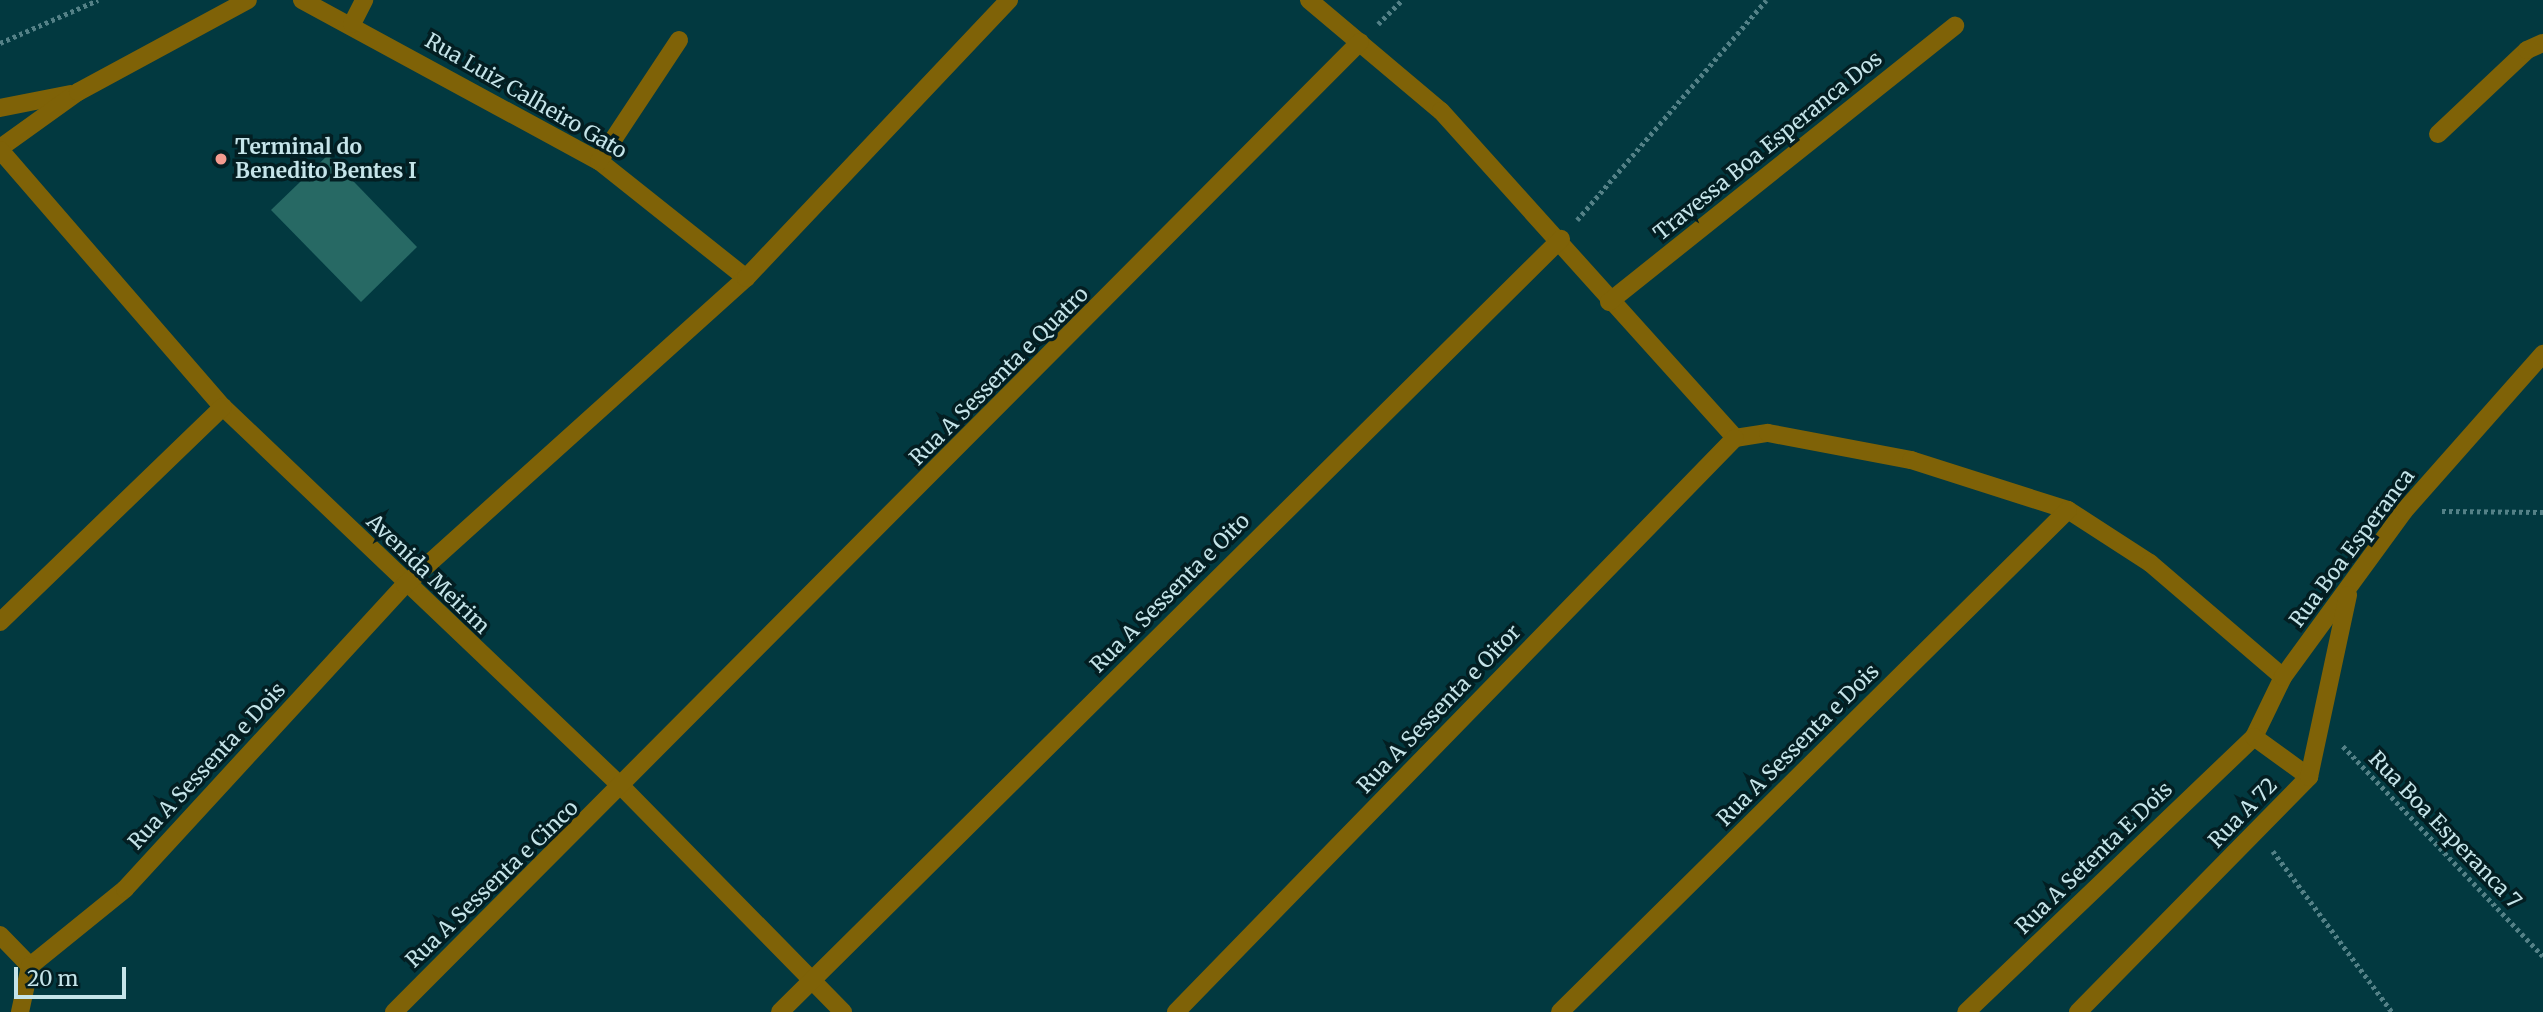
<!DOCTYPE html>
<html>
<head>
<meta charset="utf-8">
<style>
	body { margin:0 }
	#map { position:relative; width:2543px; height:1012px; overflow:hidden; background:#023940; font-family:Merriweather,serif }
	div>[style] { position:absolute }
	[style*='--x'] { left:calc(var(--x)*1px); top:calc(var(--y)*1px); width:calc(var(--w)*1px); rotate:calc(var(--a)*1deg) }
	.building>* { inset:0; background:#276964 }
	.path>* { height:4.5px; margin-top:-2.25px; transform-origin:0; background:repeating-linear-gradient(90deg,#548187 0 3.5px,transparent 0 7px) }
	.minor>* { height:18px; margin:-9px; padding:0 9px; transform-origin:9px; border-radius:9px; background:#7f6207 }
	.dots>* { width:19px; height:19px; translate:-50% -50%; box-sizing:border-box; border:4px solid #031e22; border-radius:50% }
	span { translate:-50% -50%; white-space:nowrap; text-align:center; line-height:1.15; -webkit-text-stroke:7px #031e22; paint-order:stroke }
	.street-label { font-size:21px; color:#c5e4e9 }
	.poi-label { font-size:21px; color:#c5e4e9; font-weight:700 }
	.left { translate:0 -50%; text-align:left }
	.scale { position:absolute; left:14px; top:967px; width:112px; height:32px; box-sizing:border-box; border:4px solid #c5e4e9; border-top:0; padding-left:9px; font-size:21px; line-height:24px; white-space:nowrap; color:#c5e4e9; -webkit-text-stroke:5px #031e22; paint-order:stroke }
</style>
</head>
<body>
<div id="map">
	<div class="building">
		<div style="clip-path:polygon(328px 155px,417px 247px,361px 302px,271px 210px)"></div>
	</div>
	<div class="path">
		<div style="--x:1378;--y:24;--w:34;--a:-45"></div>
		<div style="--x:0;--y:43;--w:107;--a:-23.7"></div>
		<div style="--x:1577;--y:220;--w:290;--a:-49.3"></div>
		<div style="--x:2442;--y:511;--w:101;--a:0.6"></div>
		<div style="--x:2343;--y:746;--w:290;--a:46.4"></div>
		<div style="--x:2273;--y:851;--w:200;--a:53.5"></div>
	</div>
	<div class="minor">
		<div style="--x:302;--y:0;--w:338;--a:28.5"></div>
		<div style="--x:599;--y:161;--w:188;--a:38.5"></div>
		<div style="--x:1309;--y:0;--w:172;--a:40.1"></div>
		<div style="--x:1441;--y:111;--w:440;--a:48"></div>
		<div style="--x:352;--y:24;--w:27;--a:-63"></div>
		<div style="--x:0;--y:108;--w:72;--a:-11.2"></div>
		<div style="--x:2438;--y:134;--w:122;--a:-43.3"></div>
		<div style="--x:2527;--y:50;--w:17;--a:-24"></div>
		<div style="--x:0;--y:148;--w:96;--a:-35.7"></div>
		<div style="--x:78;--y:92;--w:193;--a:-28.4"></div>
		<div style="--x:0;--y:150;--w:340;--a:49.1"></div>
		<div style="--x:223;--y:407;--w:552;--a:43.61"></div>
		<div style="--x:623;--y:788;--w:314;--a:45.5"></div>
		<div style="--x:599;--y:161;--w:145;--a:-56.5"></div>
		<div style="--x:1609;--y:302;--w:443;--a:-38.6"></div>
		<div style="--x:1735;--y:438;--w:33;--a:-9"></div>
		<div style="--x:1768;--y:433;--w:146;--a:10.7"></div>
		<div style="--x:1911;--y:460;--w:165;--a:17.7"></div>
		<div style="--x:2068;--y:510;--w:98;--a:32.9"></div>
		<div style="--x:2150;--y:563;--w:175;--a:40.6"></div>
		<div style="--x:2283;--y:677;--w:67;--a:115.8"></div>
		<div style="--x:2254;--y:737;--w:398;--a:136.3"></div>
		<div style="--x:0;--y:622;--w:310;--a:-44"></div>
		<div style="--x:2283;--y:677;--w:205;--a:-53.9"></div>
		<div style="--x:2404;--y:511;--w:210;--a:-48.5"></div>
		<div style="--x:2254;--y:737;--w:68;--a:36"></div>
		<div style="--x:0;--y:935;--w:43;--a:45.9"></div>
		<div style="--x:30;--y:966;--w:122;--a:-39"></div>
		<div style="--x:125;--y:889;--w:413;--a:-47.4"></div>
		<div style="--x:405;--y:585;--w:459;--a:-42"></div>
		<div style="--x:746;--y:278;--w:383;--a:-46.6"></div>
		<div style="--x:20;--y:1012;--w:47;--a:-77.7"></div>
		<div style="--x:394;--y:1012;--w:1369;--a:-45.12"></div>
		<div style="--x:780;--y:1012;--w:1099;--a:-44.71"></div>
		<div style="--x:1176;--y:1012;--w:801;--a:-45.76"></div>
		<div style="--x:1560;--y:1012;--w:714;--a:-44.66"></div>
		<div style="--x:2078;--y:1012;--w:330;--a:-45.5"></div>
		<div style="--x:2309;--y:777;--w:186;--a:-77.9"></div>
	</div>
	<div class="dots">
		<div style="left:221px;top:159px;background:#f59c90"></div>
	</div>
	<div class="street-label">
		<span style="left:526px;top:96px;rotate:30deg">Rua Luiz Calheiro Gato</span>
		<span style="left:1768px;top:146px;rotate:-39deg">Travessa Boa Esperanca Dos</span>
		<span style="left:999px;top:376px;rotate:-45deg">Rua A Sessenta e Quatro</span>
		<span style="left:2352px;top:548px;rotate:-53deg">Rua Boa Esperanca</span>
		<span style="left:428px;top:574px;rotate:44deg">Avenida Meirim</span>
		<span style="left:1170px;top:593px;rotate:-45deg">Rua A Sessenta e Oito</span>
		<span style="left:1439px;top:709px;rotate:-46deg">Rua A Sessenta e Oitor</span>
		<span style="left:1798px;top:745px;rotate:-45deg">Rua A Sessenta e Dois</span>
		<span style="left:207px;top:766px;rotate:-47deg">Rua A Sessenta e Dois</span>
		<span style="left:2243px;top:813px;rotate:-46deg">Rua A 72</span>
		<span style="left:2445px;top:830px;rotate:46deg">Rua Boa Esperanca 7</span>
		<span style="left:2094px;top:858px;rotate:-44deg">Rua A Setenta E Dois</span>
		<span style="left:492px;top:884px;rotate:-44deg">Rua A Sessenta e Cinco</span>
	</div>
	<div class="poi-label">
		<span class="left" style="left:235px;top:159px">Terminal do<br>Benedito Bentes I</span>
	</div>
	<div class="scale">20 m</div>
</div>
</body>
</html>
